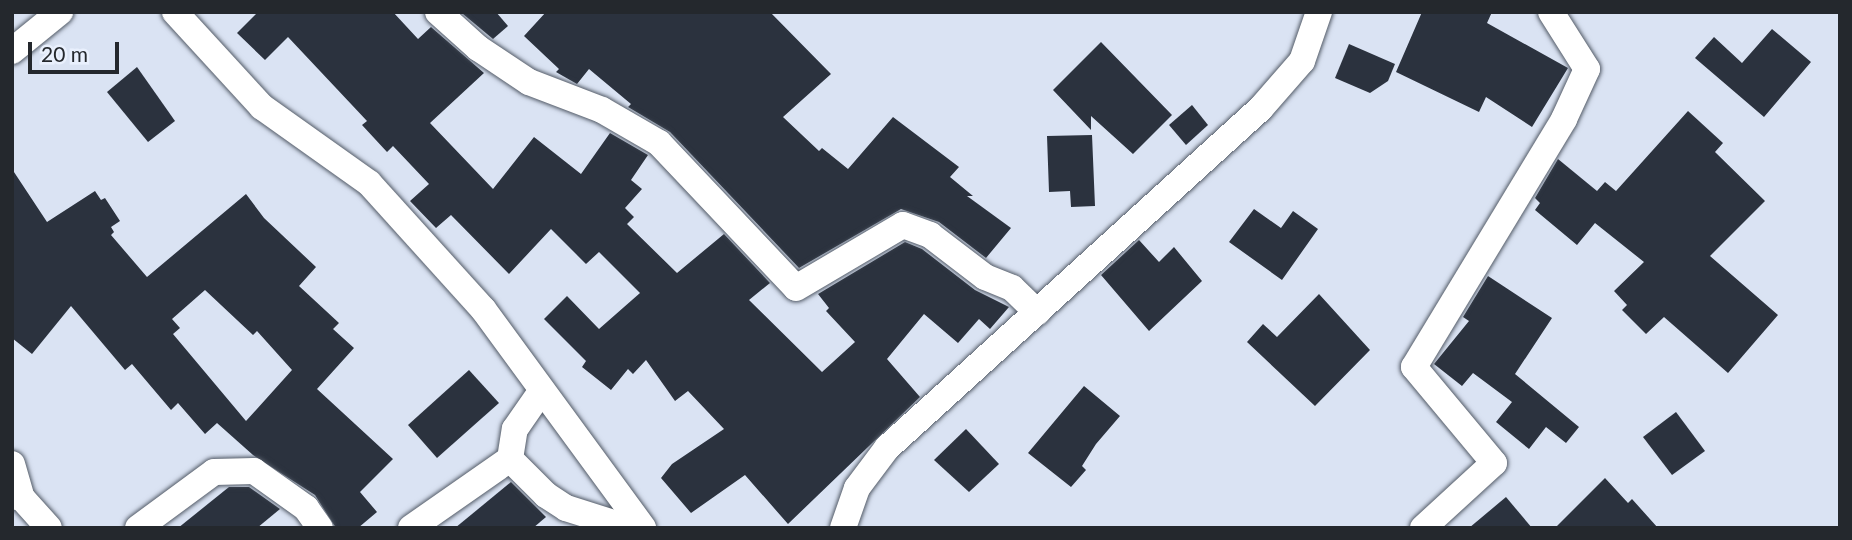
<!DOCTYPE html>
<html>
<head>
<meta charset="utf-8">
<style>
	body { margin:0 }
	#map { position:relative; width:1852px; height:540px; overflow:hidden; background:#dae3f3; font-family:Lato,sans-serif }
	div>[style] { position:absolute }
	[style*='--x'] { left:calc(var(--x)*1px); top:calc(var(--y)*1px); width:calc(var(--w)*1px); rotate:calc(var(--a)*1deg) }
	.building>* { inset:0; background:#2b323e }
	.roads { filter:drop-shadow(0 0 2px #535b67) drop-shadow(0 0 2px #535b67) }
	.minor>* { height:26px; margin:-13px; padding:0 13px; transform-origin:13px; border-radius:13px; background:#fff }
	span { translate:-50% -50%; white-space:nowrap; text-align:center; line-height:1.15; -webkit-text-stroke:7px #e9f0fd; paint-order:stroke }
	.frame { position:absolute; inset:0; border:14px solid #24282d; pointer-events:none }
	.scale { position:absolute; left:28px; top:42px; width:91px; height:32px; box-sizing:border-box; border:4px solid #24282d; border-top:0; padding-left:9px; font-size:21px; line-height:24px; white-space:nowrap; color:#24282d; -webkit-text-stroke:5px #e9f0fd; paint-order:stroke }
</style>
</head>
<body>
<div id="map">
	<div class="building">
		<div style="clip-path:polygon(258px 12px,393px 12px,418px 39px,431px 27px,484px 73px,430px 123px,493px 189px,534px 137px,581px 174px,610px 133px,648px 155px,631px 180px,642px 189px,625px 208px,634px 217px,627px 224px,677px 273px,724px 234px,770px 283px,749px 300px,822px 372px,855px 342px,826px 311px,829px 308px,818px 294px,905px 242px,922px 249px,975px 290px,1009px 307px,990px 329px,979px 319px,958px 343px,924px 314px,887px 359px,920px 397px,788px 524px,745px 475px,691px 513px,661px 478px,672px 464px,724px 429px,688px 391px,675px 401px,646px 360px,633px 374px,628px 369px,611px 390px,582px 367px,586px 361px,544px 319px,567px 296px,599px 329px,640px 293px,599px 252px,586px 264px,551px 229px,509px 274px,451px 215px,436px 228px,410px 201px,429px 184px,393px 146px,387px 152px,362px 125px,367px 121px,288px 37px,265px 60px,237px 33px)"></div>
		<div style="clip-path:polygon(496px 12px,508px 26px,493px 39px,463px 14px)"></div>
		<div style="clip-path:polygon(546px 12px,770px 12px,831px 74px,783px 117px,819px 151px,822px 148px,848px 169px,893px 117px,959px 167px,950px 177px,973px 196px,967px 196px,1011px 228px,986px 258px,939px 222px,901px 209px,799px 268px,670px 132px,628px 107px,631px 104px,589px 69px,577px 84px,556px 72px,559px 69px,524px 36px)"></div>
		<div style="clip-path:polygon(1422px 12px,1492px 12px,1487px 23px,1568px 68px,1532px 127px,1486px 97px,1479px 112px,1396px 72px)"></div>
		<div style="clip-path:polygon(1772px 29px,1811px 62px,1764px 117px,1695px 58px,1714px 37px,1742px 63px)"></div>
		<div style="clip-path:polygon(1101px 42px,1172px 115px,1133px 154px,1091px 116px,1091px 130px,1053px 90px)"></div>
		<div style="clip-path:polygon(1349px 44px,1395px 64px,1388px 81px,1370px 93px,1335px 78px)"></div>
		<div style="clip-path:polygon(137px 67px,175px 121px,148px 142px,107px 92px)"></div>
		<div style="clip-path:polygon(1192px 105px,1208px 125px,1186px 145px,1169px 125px)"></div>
		<div style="clip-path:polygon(1688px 111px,1723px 143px,1715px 152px,1765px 201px,1710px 256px,1778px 315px,1728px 373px,1664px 317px,1646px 334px,1622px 310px,1627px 305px,1614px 291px,1644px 262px,1595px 223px,1577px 245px,1535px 210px,1540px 203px,1535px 198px,1558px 159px,1597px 191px,1605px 182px,1616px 191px)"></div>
		<div style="clip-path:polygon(1092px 135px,1095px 206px,1071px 207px,1070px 191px,1049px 192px,1047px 136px)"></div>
		<div style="clip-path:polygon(evenodd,12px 169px,47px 222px,95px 191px,101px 200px,105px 198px,120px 221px,111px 227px,114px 232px,111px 235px,147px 277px,246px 194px,264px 218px,316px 267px,299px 286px,339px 323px,333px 329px,354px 348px,317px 389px,393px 459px,360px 492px,377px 512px,358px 528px,336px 528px,315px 495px,253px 455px,217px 423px,205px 434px,178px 403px,171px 410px,132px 364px,125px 370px,71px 306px,32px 354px,12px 338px,12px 169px,205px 290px,253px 335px,257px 331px,292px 370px,246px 421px,173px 334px,180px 328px,172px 319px,205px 290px)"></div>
		<div style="clip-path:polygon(1254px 209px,1281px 228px,1293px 211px,1318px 229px,1282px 280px,1229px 242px)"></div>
		<div style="clip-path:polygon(1139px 240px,1159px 262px,1174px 247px,1202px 281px,1149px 331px,1101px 275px)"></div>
		<div style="clip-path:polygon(1488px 276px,1552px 318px,1515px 374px,1579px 427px,1566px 443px,1546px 427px,1529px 449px,1496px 422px,1512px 402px,1473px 373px,1462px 386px,1434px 364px,1469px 321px,1463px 317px)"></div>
		<div style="clip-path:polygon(1319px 294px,1370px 350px,1315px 406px,1247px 342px,1263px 324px,1277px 337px)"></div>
		<div style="clip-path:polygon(469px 370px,499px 403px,437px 458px,408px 425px)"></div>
		<div style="clip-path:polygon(1084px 386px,1120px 416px,1096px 444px,1082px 466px,1086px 470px,1071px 487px,1028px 453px)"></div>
		<div style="clip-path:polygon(1676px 412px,1705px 451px,1672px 475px,1643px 437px)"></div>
		<div style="clip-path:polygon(966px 429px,999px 464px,969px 492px,934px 460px)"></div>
		<div style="clip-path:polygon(1605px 478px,1628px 503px,1632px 499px,1658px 528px,1555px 528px)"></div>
		<div style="clip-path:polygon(511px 482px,546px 517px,533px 528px,455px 528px)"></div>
		<div style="clip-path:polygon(229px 487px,249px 487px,280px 509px,257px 528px,178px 528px)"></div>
		<div style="clip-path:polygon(1506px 497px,1532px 528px,1469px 528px)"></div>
	</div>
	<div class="roads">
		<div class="minor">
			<div style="--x:175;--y:12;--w:129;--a:47.5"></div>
			<div style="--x:262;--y:107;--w:131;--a:35.4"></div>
			<div style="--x:369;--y:183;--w:170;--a:47.9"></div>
			<div style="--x:483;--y:309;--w:271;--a:53.8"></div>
			<div style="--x:438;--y:12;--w:54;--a:42"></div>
			<div style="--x:478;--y:48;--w:61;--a:33.7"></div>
			<div style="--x:529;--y:82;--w:78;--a:21"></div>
			<div style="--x:602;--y:110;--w:66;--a:30.1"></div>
			<div style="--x:659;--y:143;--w:199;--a:46.6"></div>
			<div style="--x:796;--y:288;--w:124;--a:-30.5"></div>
			<div style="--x:903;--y:225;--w:29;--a:20"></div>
			<div style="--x:930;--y:235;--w:69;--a:37.4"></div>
			<div style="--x:985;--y:277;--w:29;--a:22"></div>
			<div style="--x:1012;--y:288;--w:35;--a:44"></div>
			<div style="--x:12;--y:51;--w:62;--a:-39.1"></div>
			<div style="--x:510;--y:459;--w:30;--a:-81"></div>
			<div style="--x:515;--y:429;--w:47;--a:-55.3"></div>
			<div style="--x:12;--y:464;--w:35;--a:74"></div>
			<div style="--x:12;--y:496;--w:10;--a:11"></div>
			<div style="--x:22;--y:498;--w:40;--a:48"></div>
			<div style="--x:138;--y:528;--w:94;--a:-36.4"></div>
			<div style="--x:214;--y:472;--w:40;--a:-1.4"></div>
			<div style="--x:254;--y:471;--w:64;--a:35.4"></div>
			<div style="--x:306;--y:508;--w:24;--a:55"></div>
			<div style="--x:411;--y:528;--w:121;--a:-34.9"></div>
			<div style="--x:510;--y:459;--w:51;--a:45"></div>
			<div style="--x:546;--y:495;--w:24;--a:33"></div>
			<div style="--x:566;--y:508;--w:66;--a:17.6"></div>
			<div style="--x:843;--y:528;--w:42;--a:-70.7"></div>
			<div style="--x:857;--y:488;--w:50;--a:-53.1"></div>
			<div style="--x:887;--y:448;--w:505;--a:-42.27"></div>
			<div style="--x:1261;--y:108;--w:62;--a:-48.9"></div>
			<div style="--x:1302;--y:61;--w:52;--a:-70.9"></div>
			<div style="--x:1423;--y:528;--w:96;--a:-42.5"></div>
			<div style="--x:1494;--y:463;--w:125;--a:-129.8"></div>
			<div style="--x:1414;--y:367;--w:290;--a:-58.8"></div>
			<div style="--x:1564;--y:119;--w:55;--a:-65.3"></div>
			<div style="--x:1587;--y:69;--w:67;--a:-122.3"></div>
		</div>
	</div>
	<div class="frame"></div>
	<div class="scale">20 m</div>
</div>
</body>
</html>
